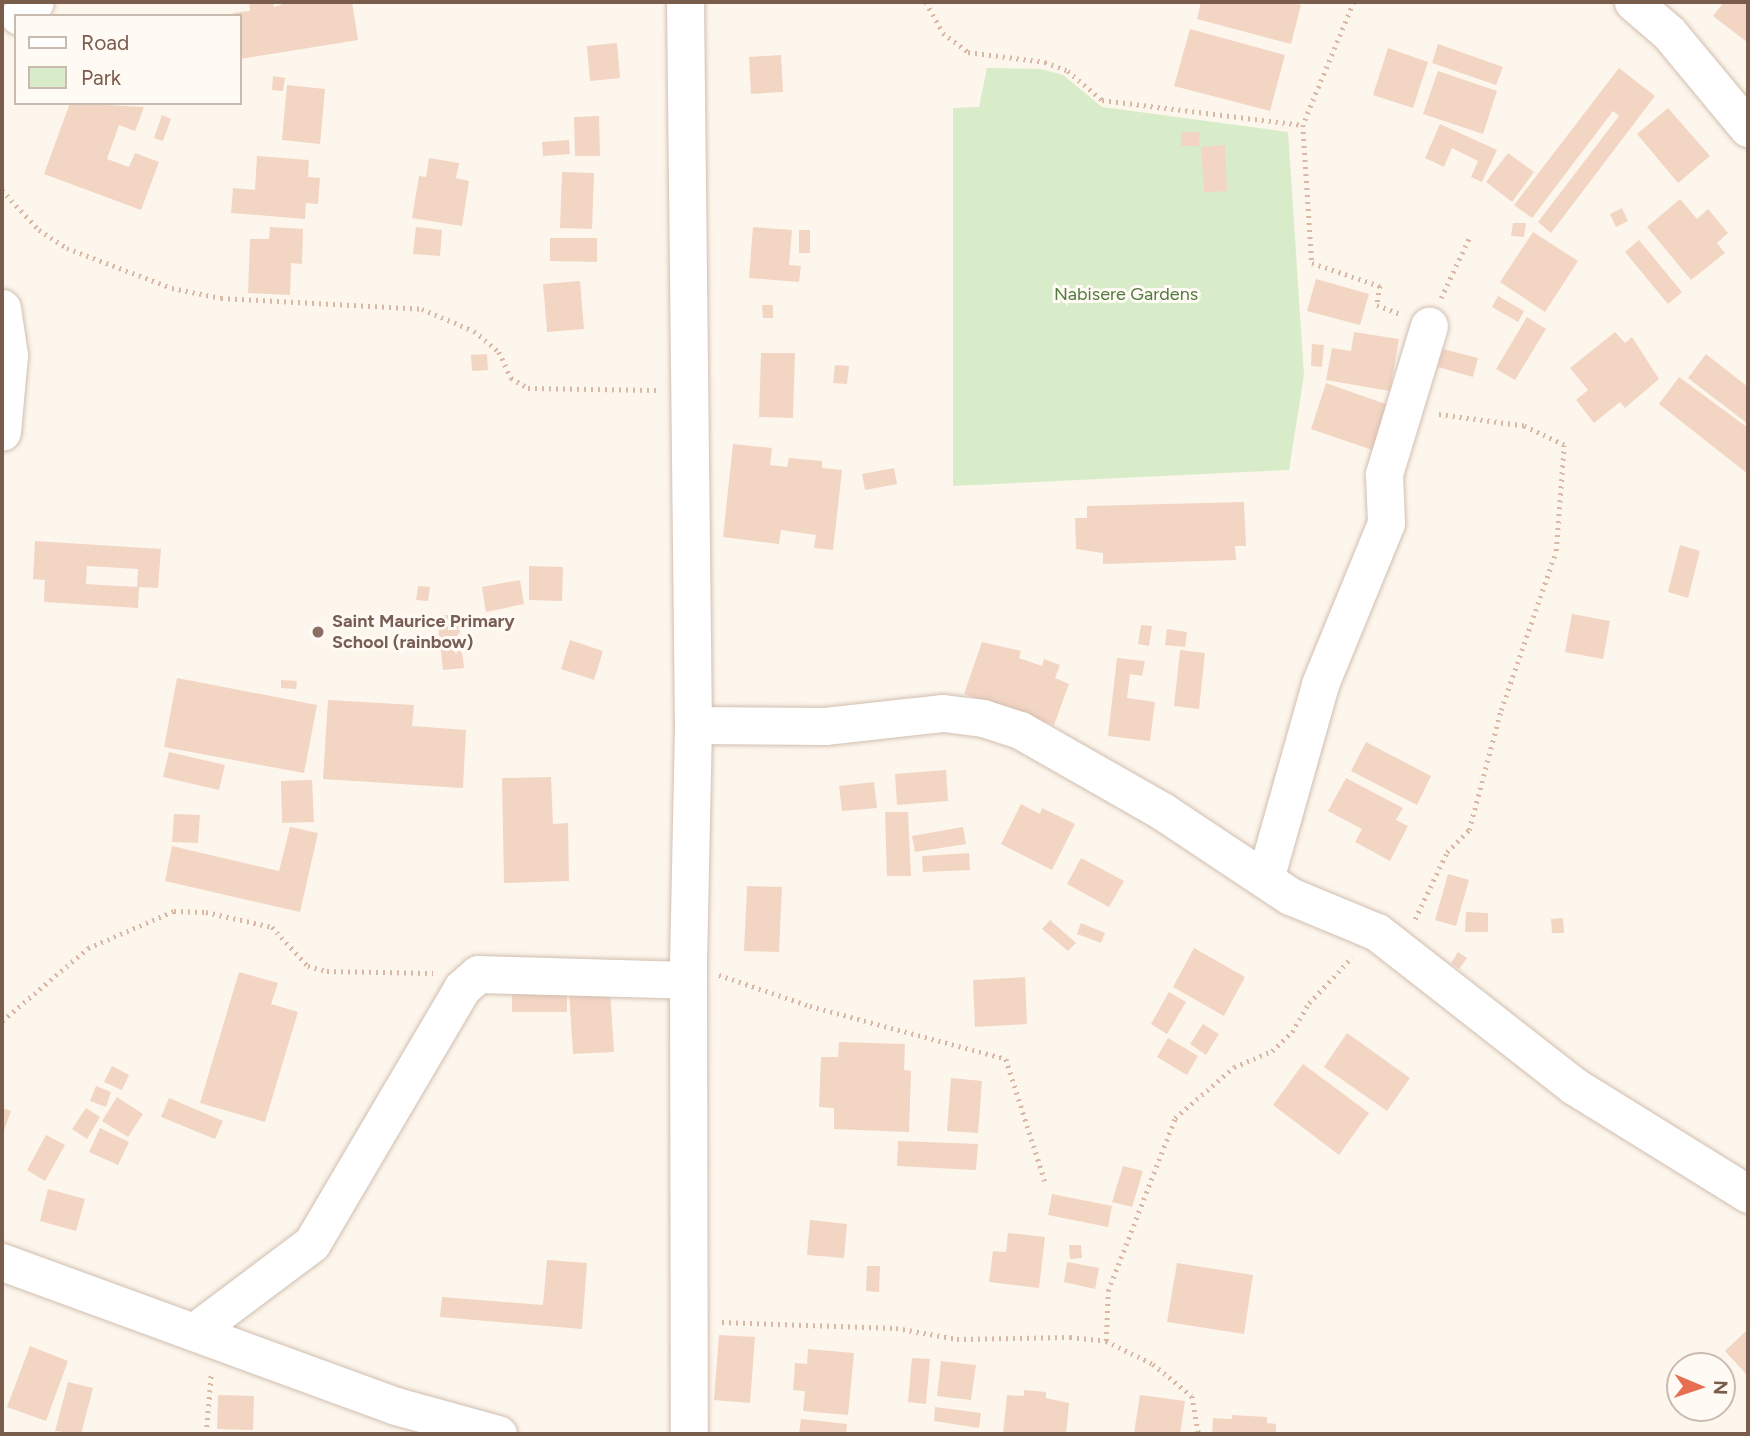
<!DOCTYPE html>
<html>
<head>
<meta charset="utf-8">
<style>
	body { margin:0 }
	#map { position:relative; width:1750px; height:1436px; overflow:hidden; background:#fdf6ec; font-family:Figtree,sans-serif }
	div>[style] { position:absolute }
	[style*='--x'] { left:calc(var(--x)*1px); top:calc(var(--y)*1px); width:calc(var(--w)*1px); rotate:calc(var(--a)*1deg) }
	.green>* { inset:0; background:#d8ecc9 }
	.building>* { inset:0; background:#f3d5c3 }
	.path>* { height:4.5px; margin-top:-2.25px; transform-origin:0; background:repeating-linear-gradient(90deg,#d9b8a5 0 2px,transparent 0 7px) }
	.roads { filter:drop-shadow(0 0 2px #d1beb0) drop-shadow(0 0 2px #d1beb0) }
	.minor>* { height:37px; margin:-18.5px; padding:0 18.5px; transform-origin:18.5px; border-radius:18.5px; background:#fff }
	.dots>* { width:19px; height:19px; translate:-50% -50%; box-sizing:border-box; border:4px solid #fffaf3; border-radius:50% }
	span { translate:-50% -50%; white-space:nowrap; text-align:center; line-height:1.15; -webkit-text-stroke:6px #fffaf3; paint-order:stroke }
	.park-label { font-size:18px; color:#537a41 }
	.education-label { font-size:18px; color:#785e54; font-weight:700 }
	.left { translate:0 -50%; text-align:left }
	.frame { position:absolute; inset:0; border:4px solid #7a5c4d; pointer-events:none }
	.legend { position:absolute; left:14px; top:14px; width:228px; height:91px; box-sizing:border-box; background:#fffaf3; border:2px solid #cabbb1; margin:0; padding:9px 12px; list-style:none; font-size:21px; color:#7a5c4d }
	.legend li { display:flex; align-items:center; gap:14px; height:35px }
	.legend b { width:35px; border:2px solid #cabbb1 }
	.north { position:absolute; left:1666px; top:1352px; width:70px; height:70px; box-sizing:border-box; background:#fffaf3; border:2px solid #cabbb1; border-radius:50%; rotate:92deg; font-size:19px; font-weight:700; line-height:28px; text-align:center; color:#7a5c4d }
	.north::after { content:''; display:block; margin:auto; width:24px; height:32px; background:#e76f51; clip-path:polygon(50% 0,100% 100%,50% 72%,0 100%) }
</style>
</head>
<body>
<div id="map">
	<div class="green">
		<div style="clip-path:polygon(987px 68px,1041px 69px,1063px 75px,1102px 107px,1288px 132px,1304px 375px,1289px 470px,953px 486px,953px 108px,979px 107px)"></div>
	</div>
	<div class="building">
		<div style="clip-path:polygon(249px 2px,273px 2px,274px 7px,289px 2px,352px 2px,358px 40px,240px 59px,240px 16px,232px 13px,250px 11px)"></div>
		<div style="clip-path:polygon(1201px 2px,1289px 2px,1301px 5px,1291px 44px,1197px 19px)"></div>
		<div style="clip-path:polygon(1724px 2px,1748px 2px,1748px 43px,1713px 16px)"></div>
		<div style="clip-path:polygon(1190px 29px,1285px 55px,1270px 111px,1174px 86px)"></div>
		<div style="clip-path:polygon(617px 43px,620px 78px,590px 81px,587px 46px)"></div>
		<div style="clip-path:polygon(1438px 44px,1503px 67px,1496px 85px,1432px 63px)"></div>
		<div style="clip-path:polygon(1388px 48px,1428px 62px,1413px 108px,1373px 95px)"></div>
		<div style="clip-path:polygon(781px 55px,783px 92px,751px 94px,749px 57px)"></div>
		<div style="clip-path:polygon(1619px 68px,1655px 96px,1551px 233px,1538px 222px,1619px 116px,1613px 111px,1532px 218px,1514px 205px)"></div>
		<div style="clip-path:polygon(1438px 71px,1497px 91px,1483px 134px,1423px 114px)"></div>
		<div style="clip-path:polygon(273px 76px,285px 78px,283px 91px,272px 90px)"></div>
		<div style="clip-path:polygon(287px 85px,325px 89px,320px 144px,282px 140px)"></div>
		<div style="clip-path:polygon(70px 103px,144px 107px,135px 131px,119px 125px,107px 159px,129px 167px,135px 153px,159px 162px,141px 210px,44px 174px)"></div>
		<div style="clip-path:polygon(1668px 108px,1710px 156px,1678px 183px,1637px 134px)"></div>
		<div style="clip-path:polygon(162px 115px,171px 119px,163px 141px,154px 138px)"></div>
		<div style="clip-path:polygon(599px 116px,600px 156px,575px 156px,574px 117px)"></div>
		<div style="clip-path:polygon(1440px 124px,1497px 150px,1482px 182px,1471px 177px,1478px 161px,1452px 148px,1444px 167px,1425px 158px)"></div>
		<div style="clip-path:polygon(1181px 132px,1200px 132px,1199px 146px,1181px 146px)"></div>
		<div style="clip-path:polygon(569px 140px,570px 154px,543px 156px,542px 142px)"></div>
		<div style="clip-path:polygon(1225px 145px,1227px 191px,1204px 192px,1201px 147px)"></div>
		<div style="clip-path:polygon(1508px 153px,1534px 172px,1512px 202px,1486px 182px)"></div>
		<div style="clip-path:polygon(257px 156px,309px 160px,308px 177px,320px 178px,318px 204px,306px 203px,305px 219px,231px 213px,233px 188px,255px 190px)"></div>
		<div style="clip-path:polygon(429px 158px,459px 163px,456px 178px,469px 181px,462px 226px,412px 218px,419px 176px,426px 177px)"></div>
		<div style="clip-path:polygon(562px 172px,594px 173px,592px 229px,560px 228px)"></div>
		<div style="clip-path:polygon(1680px 199px,1697px 219px,1708px 209px,1728px 233px,1717px 243px,1725px 253px,1691px 280px,1647px 227px)"></div>
		<div style="clip-path:polygon(1622px 208px,1628px 221px,1616px 227px,1610px 214px)"></div>
		<div style="clip-path:polygon(1513px 223px,1526px 223px,1524px 237px,1511px 236px)"></div>
		<div style="clip-path:polygon(270px 227px,303px 229px,302px 264px,291px 263px,290px 295px,248px 293px,250px 239px,269px 239px)"></div>
		<div style="clip-path:polygon(416px 227px,442px 230px,440px 256px,413px 254px)"></div>
		<div style="clip-path:polygon(753px 227px,792px 230px,789px 265px,801px 266px,799px 282px,749px 278px)"></div>
		<div style="clip-path:polygon(799px 230px,810px 230px,810px 253px,799px 253px)"></div>
		<div style="clip-path:polygon(1533px 232px,1578px 261px,1545px 312px,1500px 282px)"></div>
		<div style="clip-path:polygon(550px 238px,597px 238px,597px 262px,550px 261px)"></div>
		<div style="clip-path:polygon(1639px 240px,1682px 292px,1668px 304px,1625px 252px)"></div>
		<div style="clip-path:polygon(1316px 279px,1369px 294px,1360px 325px,1307px 311px)"></div>
		<div style="clip-path:polygon(580px 281px,584px 329px,547px 332px,543px 284px)"></div>
		<div style="clip-path:polygon(1498px 296px,1524px 311px,1518px 322px,1492px 307px)"></div>
		<div style="clip-path:polygon(762px 305px,773px 305px,773px 318px,763px 318px)"></div>
		<div style="clip-path:polygon(1527px 317px,1546px 329px,1515px 380px,1496px 369px)"></div>
		<div style="clip-path:polygon(1354px 332px,1399px 339px,1390px 391px,1326px 380px,1332px 348px,1351px 351px)"></div>
		<div style="clip-path:polygon(1615px 332px,1625px 343px,1632px 337px,1659px 379px,1625px 408px,1620px 402px,1594px 423px,1576px 400px,1588px 390px,1570px 368px)"></div>
		<div style="clip-path:polygon(1312px 344px,1324px 345px,1322px 367px,1311px 366px)"></div>
		<div style="clip-path:polygon(1443px 349px,1478px 358px,1473px 377px,1438px 367px)"></div>
		<div style="clip-path:polygon(761px 353px,795px 353px,793px 418px,759px 417px)"></div>
		<div style="clip-path:polygon(487px 354px,488px 370px,472px 371px,471px 355px)"></div>
		<div style="clip-path:polygon(1706px 354px,1748px 387px,1748px 424px,1688px 378px)"></div>
		<div style="clip-path:polygon(835px 365px,849px 366px,847px 384px,833px 383px)"></div>
		<div style="clip-path:polygon(1679px 377px,1748px 428px,1748px 474px,1659px 404px)"></div>
		<div style="clip-path:polygon(1326px 383px,1394px 407px,1378px 452px,1311px 429px)"></div>
		<div style="clip-path:polygon(733px 444px,772px 448px,770px 465px,787px 467px,789px 458px,822px 461px,822px 468px,842px 470px,833px 550px,814px 548px,816px 535px,781px 530px,779px 544px,723px 537px)"></div>
		<div style="clip-path:polygon(894px 468px,897px 484px,865px 490px,862px 474px)"></div>
		<div style="clip-path:polygon(1244px 502px,1246px 546px,1235px 546px,1236px 560px,1103px 564px,1103px 553px,1076px 549px,1075px 518px,1087px 518px,1087px 506px)"></div>
		<div style="clip-path:polygon(evenodd,35px 541px,161px 549px,158px 588px,139px 587px,138px 608px,44px 602px,45px 580px,33px 579px,35px 541px,87px 566px,138px 569px,137px 587px,86px 584px,87px 566px)"></div>
		<div style="clip-path:polygon(1680px 545px,1700px 551px,1688px 598px,1668px 592px)"></div>
		<div style="clip-path:polygon(529px 566px,563px 567px,562px 601px,529px 600px)"></div>
		<div style="clip-path:polygon(520px 580px,524px 604px,486px 612px,482px 587px)"></div>
		<div style="clip-path:polygon(418px 586px,430px 587px,428px 601px,416px 600px)"></div>
		<div style="clip-path:polygon(458px 614px,464px 668px,443px 670px,437px 616px)"></div>
		<div style="clip-path:polygon(1572px 614px,1610px 621px,1603px 659px,1565px 652px)"></div>
		<div style="clip-path:polygon(1141px 625px,1152px 626px,1149px 646px,1138px 644px)"></div>
		<div style="clip-path:polygon(1167px 629px,1187px 632px,1185px 647px,1165px 645px)"></div>
		<div style="clip-path:polygon(570px 640px,603px 651px,594px 680px,561px 669px)"></div>
		<div style="clip-path:polygon(982px 642px,1021px 651px,1019px 658px,1042px 666px,1044px 659px,1060px 665px,1055px 678px,1069px 684px,1054px 725px,964px 694px)"></div>
		<div style="clip-path:polygon(1180px 650px,1205px 653px,1199px 709px,1174px 706px)"></div>
		<div style="clip-path:polygon(1117px 658px,1145px 661px,1142px 676px,1130px 674px,1127px 698px,1155px 702px,1150px 741px,1108px 736px)"></div>
		<div style="clip-path:polygon(177px 678px,317px 705px,304px 773px,164px 747px)"></div>
		<div style="clip-path:polygon(281px 680px,297px 681px,296px 689px,281px 688px)"></div>
		<div style="clip-path:polygon(328px 700px,414px 705px,412px 726px,466px 730px,463px 788px,323px 779px)"></div>
		<div style="clip-path:polygon(1366px 742px,1431px 776px,1417px 805px,1351px 771px)"></div>
		<div style="clip-path:polygon(169px 752px,225px 765px,219px 790px,163px 777px)"></div>
		<div style="clip-path:polygon(946px 770px,948px 801px,897px 805px,895px 774px)"></div>
		<div style="clip-path:polygon(551px 777px,553px 824px,568px 823px,569px 881px,504px 883px,502px 778px)"></div>
		<div style="clip-path:polygon(1346px 778px,1403px 808px,1396px 820px,1408px 826px,1390px 861px,1355px 842px,1362px 829px,1328px 811px)"></div>
		<div style="clip-path:polygon(312px 780px,314px 822px,282px 823px,281px 781px)"></div>
		<div style="clip-path:polygon(874px 782px,877px 808px,842px 811px,839px 786px)"></div>
		<div style="clip-path:polygon(1021px 804px,1040px 814px,1042px 808px,1075px 824px,1052px 870px,1001px 844px)"></div>
		<div style="clip-path:polygon(885px 812px,908px 812px,911px 876px,887px 876px)"></div>
		<div style="clip-path:polygon(174px 814px,200px 815px,198px 843px,172px 842px)"></div>
		<div style="clip-path:polygon(290px 827px,318px 833px,300px 912px,165px 881px,172px 846px,279px 871px)"></div>
		<div style="clip-path:polygon(963px 827px,966px 844px,915px 852px,912px 836px)"></div>
		<div style="clip-path:polygon(969px 853px,970px 870px,923px 872px,922px 856px)"></div>
		<div style="clip-path:polygon(1081px 858px,1124px 881px,1109px 907px,1067px 884px)"></div>
		<div style="clip-path:polygon(1448px 874px,1469px 880px,1456px 926px,1435px 920px)"></div>
		<div style="clip-path:polygon(747px 886px,782px 887px,779px 952px,744px 951px)"></div>
		<div style="clip-path:polygon(1466px 912px,1488px 913px,1488px 932px,1465px 932px)"></div>
		<div style="clip-path:polygon(1563px 918px,1564px 933px,1552px 933px,1551px 919px)"></div>
		<div style="clip-path:polygon(1050px 920px,1076px 943px,1068px 951px,1042px 929px)"></div>
		<div style="clip-path:polygon(1081px 923px,1105px 933px,1101px 943px,1077px 934px)"></div>
		<div style="clip-path:polygon(1194px 948px,1245px 977px,1224px 1016px,1173px 987px)"></div>
		<div style="clip-path:polygon(1458px 952px,1467px 958px,1459px 969px,1451px 963px)"></div>
		<div style="clip-path:polygon(239px 972px,278px 983px,271px 1004px,298px 1012px,265px 1122px,200px 1103px)"></div>
		<div style="clip-path:polygon(1025px 977px,1027px 1024px,975px 1027px,973px 980px)"></div>
		<div style="clip-path:polygon(610px 990px,614px 1052px,573px 1054px,569px 992px)"></div>
		<div style="clip-path:polygon(1169px 992px,1186px 1002px,1167px 1034px,1151px 1024px)"></div>
		<div style="clip-path:polygon(567px 993px,567px 1012px,512px 1012px,512px 994px)"></div>
		<div style="clip-path:polygon(1203px 1024px,1219px 1034px,1206px 1055px,1190px 1044px)"></div>
		<div style="clip-path:polygon(1347px 1033px,1410px 1078px,1387px 1111px,1324px 1067px)"></div>
		<div style="clip-path:polygon(1168px 1038px,1198px 1056px,1187px 1075px,1157px 1057px)"></div>
		<div style="clip-path:polygon(839px 1042px,905px 1044px,904px 1070px,911px 1071px,909px 1132px,834px 1129px,834px 1108px,819px 1107px,821px 1057px,838px 1057px)"></div>
		<div style="clip-path:polygon(1303px 1064px,1369px 1113px,1339px 1155px,1273px 1105px)"></div>
		<div style="clip-path:polygon(112px 1066px,129px 1075px,122px 1090px,104px 1082px)"></div>
		<div style="clip-path:polygon(951px 1078px,982px 1081px,978px 1133px,947px 1131px)"></div>
		<div style="clip-path:polygon(96px 1086px,111px 1092px,106px 1107px,90px 1101px)"></div>
		<div style="clip-path:polygon(117px 1097px,143px 1114px,128px 1137px,102px 1121px)"></div>
		<div style="clip-path:polygon(169px 1098px,223px 1121px,215px 1139px,161px 1117px)"></div>
		<div style="clip-path:polygon(2px 1108px,11px 1111px,2px 1136px)"></div>
		<div style="clip-path:polygon(86px 1108px,100px 1117px,87px 1139px,72px 1129px)"></div>
		<div style="clip-path:polygon(100px 1128px,129px 1142px,118px 1165px,89px 1152px)"></div>
		<div style="clip-path:polygon(46px 1135px,65px 1145px,45px 1181px,27px 1170px)"></div>
		<div style="clip-path:polygon(898px 1141px,978px 1144px,976px 1170px,897px 1166px)"></div>
		<div style="clip-path:polygon(1123px 1166px,1143px 1171px,1132px 1207px,1112px 1202px)"></div>
		<div style="clip-path:polygon(48px 1189px,85px 1199px,76px 1231px,40px 1221px)"></div>
		<div style="clip-path:polygon(1052px 1194px,1112px 1206px,1108px 1227px,1048px 1215px)"></div>
		<div style="clip-path:polygon(810px 1220px,847px 1224px,844px 1258px,807px 1255px)"></div>
		<div style="clip-path:polygon(1008px 1233px,1045px 1237px,1039px 1288px,989px 1282px,993px 1251px,1006px 1252px)"></div>
		<div style="clip-path:polygon(1069px 1245px,1081px 1245px,1082px 1258px,1070px 1259px)"></div>
		<div style="clip-path:polygon(547px 1260px,587px 1263px,582px 1329px,440px 1317px,442px 1297px,543px 1305px)"></div>
		<div style="clip-path:polygon(1067px 1262px,1099px 1268px,1095px 1289px,1064px 1282px)"></div>
		<div style="clip-path:polygon(1177px 1263px,1253px 1275px,1244px 1334px,1167px 1322px)"></div>
		<div style="clip-path:polygon(867px 1266px,880px 1266px,879px 1292px,866px 1291px)"></div>
		<div style="clip-path:polygon(1748px 1329px,1748px 1376px,1725px 1351px)"></div>
		<div style="clip-path:polygon(719px 1335px,755px 1337px,750px 1403px,714px 1400px)"></div>
		<div style="clip-path:polygon(30px 1346px,68px 1361px,46px 1421px,7px 1407px)"></div>
		<div style="clip-path:polygon(808px 1349px,854px 1353px,848px 1415px,803px 1411px,805px 1391px,793px 1390px,795px 1363px,807px 1364px)"></div>
		<div style="clip-path:polygon(912px 1358px,930px 1359px,926px 1404px,908px 1402px)"></div>
		<div style="clip-path:polygon(941px 1361px,976px 1365px,971px 1400px,937px 1396px)"></div>
		<div style="clip-path:polygon(68px 1382px,93px 1388px,81px 1434px,55px 1431px)"></div>
		<div style="clip-path:polygon(1024px 1390px,1046px 1392px,1046px 1398px,1069px 1403px,1066px 1434px,1003px 1434px,1007px 1395px,1024px 1396px)"></div>
		<div style="clip-path:polygon(218px 1395px,254px 1396px,253px 1430px,217px 1429px)"></div>
		<div style="clip-path:polygon(1140px 1395px,1185px 1401px,1180px 1434px,1134px 1433px)"></div>
		<div style="clip-path:polygon(935px 1407px,981px 1413px,979px 1428px,934px 1421px)"></div>
		<div style="clip-path:polygon(1232px 1415px,1267px 1417px,1267px 1423px,1276px 1424px,1276px 1434px,1212px 1434px,1213px 1418px,1232px 1419px)"></div>
		<div style="clip-path:polygon(801px 1419px,847px 1424px,846px 1434px,799px 1434px)"></div>
	</div>
	<div class="path">
		<div style="--x:926;--y:2;--w:35;--a:61"></div>
		<div style="--x:943;--y:33;--w:31;--a:37"></div>
		<div style="--x:968;--y:52;--w:78;--a:7.4"></div>
		<div style="--x:1045;--y:62;--w:25;--a:21"></div>
		<div style="--x:1068;--y:71;--w:45;--a:40.5"></div>
		<div style="--x:1102;--y:100;--w:203;--a:7.1"></div>
		<div style="--x:1354;--y:2;--w:133;--a:112.5"></div>
		<div style="--x:1303;--y:125;--w:138;--a:86.3"></div>
		<div style="--x:1312;--y:263;--w:72;--a:18.7"></div>
		<div style="--x:1380;--y:286;--w:19;--a:99"></div>
		<div style="--x:1377;--y:305;--w:25;--a:21"></div>
		<div style="--x:2;--y:190;--w:54;--a:47.2"></div>
		<div style="--x:39;--y:230;--w:33;--a:33"></div>
		<div style="--x:67;--y:248;--w:112;--a:20.9"></div>
		<div style="--x:172;--y:288;--w:50;--a:11.5"></div>
		<div style="--x:221;--y:298;--w:201;--a:3.1"></div>
		<div style="--x:422;--y:309;--w:56;--a:22.9"></div>
		<div style="--x:474;--y:331;--w:33;--a:40"></div>
		<div style="--x:499;--y:352;--w:29;--a:65"></div>
		<div style="--x:511;--y:378;--w:20;--a:30"></div>
		<div style="--x:528;--y:388;--w:128;--a:0.9"></div>
		<div style="--x:1441;--y:298;--w:68;--a:-64.9"></div>
		<div style="--x:1415;--y:919;--w:74;--a:-64.5"></div>
		<div style="--x:1447;--y:852;--w:31;--a:-45"></div>
		<div style="--x:1469;--y:830;--w:124;--a:-75.1"></div>
		<div style="--x:1501;--y:710;--w:168;--a:-70.9"></div>
		<div style="--x:1556;--y:551;--w:106;--a:-85.7"></div>
		<div style="--x:1564;--y:445;--w:44;--a:-154.6"></div>
		<div style="--x:1524;--y:426;--w:90;--a:-172.3"></div>
		<div style="--x:719;--y:975;--w:96;--a:18.8"></div>
		<div style="--x:810;--y:1006;--w:203;--a:15.1"></div>
		<div style="--x:1006;--y:1059;--w:128;--a:72.3"></div>
		<div style="--x:2;--y:1021;--w:113;--a:-40.3"></div>
		<div style="--x:88;--y:948;--w:94;--a:-23.3"></div>
		<div style="--x:174;--y:911;--w:32;--a:2"></div>
		<div style="--x:206;--y:912;--w:68;--a:12.8"></div>
		<div style="--x:272;--y:927;--w:53;--a:47.3"></div>
		<div style="--x:308;--y:966;--w:20;--a:15"></div>
		<div style="--x:327;--y:971;--w:106;--a:1.1"></div>
		<div style="--x:722;--y:1322;--w:174;--a:2"></div>
		<div style="--x:896;--y:1328;--w:62;--a:10.2"></div>
		<div style="--x:957;--y:1339;--w:113;--a:-1"></div>
		<div style="--x:1070;--y:1337;--w:36;--a:6"></div>
		<div style="--x:1106;--y:1341;--w:52;--a:26.1"></div>
		<div style="--x:1153;--y:1364;--w:50;--a:39.4"></div>
		<div style="--x:1192;--y:1396;--w:39;--a:80"></div>
		<div style="--x:1106;--y:1341;--w:50;--a:-87.7"></div>
		<div style="--x:1108;--y:1291;--w:186;--a:-68.8"></div>
		<div style="--x:1175;--y:1118;--w:78;--a:-40.8"></div>
		<div style="--x:1234;--y:1067;--w:41;--a:-22.8"></div>
		<div style="--x:1272;--y:1051;--w:28;--a:-44"></div>
		<div style="--x:1292;--y:1032;--w:34;--a:-60"></div>
		<div style="--x:1309;--y:1003;--w:63;--a:-46.9"></div>
		<div style="--x:206;--y:1434;--w:60;--a:-85.2"></div>
	</div>
	<div class="roads">
		<div class="minor">
			<div style="--x:685;--y:2;--w:723;--a:89.37"></div>
			<div style="--x:693;--y:725;--w:241;--a:91.2"></div>
			<div style="--x:688;--y:966;--w:468;--a:89.9"></div>
			<div style="--x:1633;--y:2;--w:48;--a:40.7"></div>
			<div style="--x:1669;--y:33;--w:124;--a:50.3"></div>
			<div style="--x:19;--y:16;--w:21;--a:-41"></div>
			<div style="--x:2;--y:308;--w:48;--a:81.5"></div>
			<div style="--x:9;--y:355;--w:77;--a:95.2"></div>
			<div style="--x:693;--y:725;--w:132;--a:0.4"></div>
			<div style="--x:825;--y:726;--w:119;--a:-6.3"></div>
			<div style="--x:943;--y:713;--w:40;--a:7.1"></div>
			<div style="--x:983;--y:718;--w:39;--a:18"></div>
			<div style="--x:1020;--y:730;--w:163;--a:29.7"></div>
			<div style="--x:1162;--y:811;--w:154;--a:33.6"></div>
			<div style="--x:1290;--y:896;--w:94;--a:22.5"></div>
			<div style="--x:1377;--y:932;--w:250;--a:38"></div>
			<div style="--x:1574;--y:1086;--w:205;--a:31.8"></div>
			<div style="--x:1265;--y:879;--w:203;--a:-74.2"></div>
			<div style="--x:1320;--y:684;--w:174;--a:-67.7"></div>
			<div style="--x:1386;--y:523;--w:49;--a:-92.3"></div>
			<div style="--x:1384;--y:474;--w:155;--a:-73.1"></div>
			<div style="--x:2;--y:1262;--w:419;--a:20.1"></div>
			<div style="--x:396;--y:1406;--w:106;--a:15.4"></div>
			<div style="--x:195;--y:1331;--w:146;--a:-36.9"></div>
			<div style="--x:312;--y:1243;--w:296;--a:-59.5"></div>
			<div style="--x:462;--y:988;--w:21;--a:-41"></div>
			<div style="--x:478;--y:974;--w:210;--a:1.6"></div>
		</div>
	</div>
	<div class="dots">
		<div style="left:318px;top:632px;background:#8d6e63"></div>
	</div>
	<div class="park-label">
		<span style="left:1126px;top:294px">Nabisere Gardens</span>
	</div>
	<div class="education-label">
		<span class="left" style="left:332px;top:632px">Saint Maurice Primary<br>School (rainbow)</span>
	</div>
	<div class="frame"></div>
	<ul class="legend">
	<li><b style="height:9px;background:#fff"></b>Road</li>
	<li><b style="height:19px;background:#d8ecc9"></b>Park</li>
	</ul>
	<div class="north">N</div>
</div>
</body>
</html>
